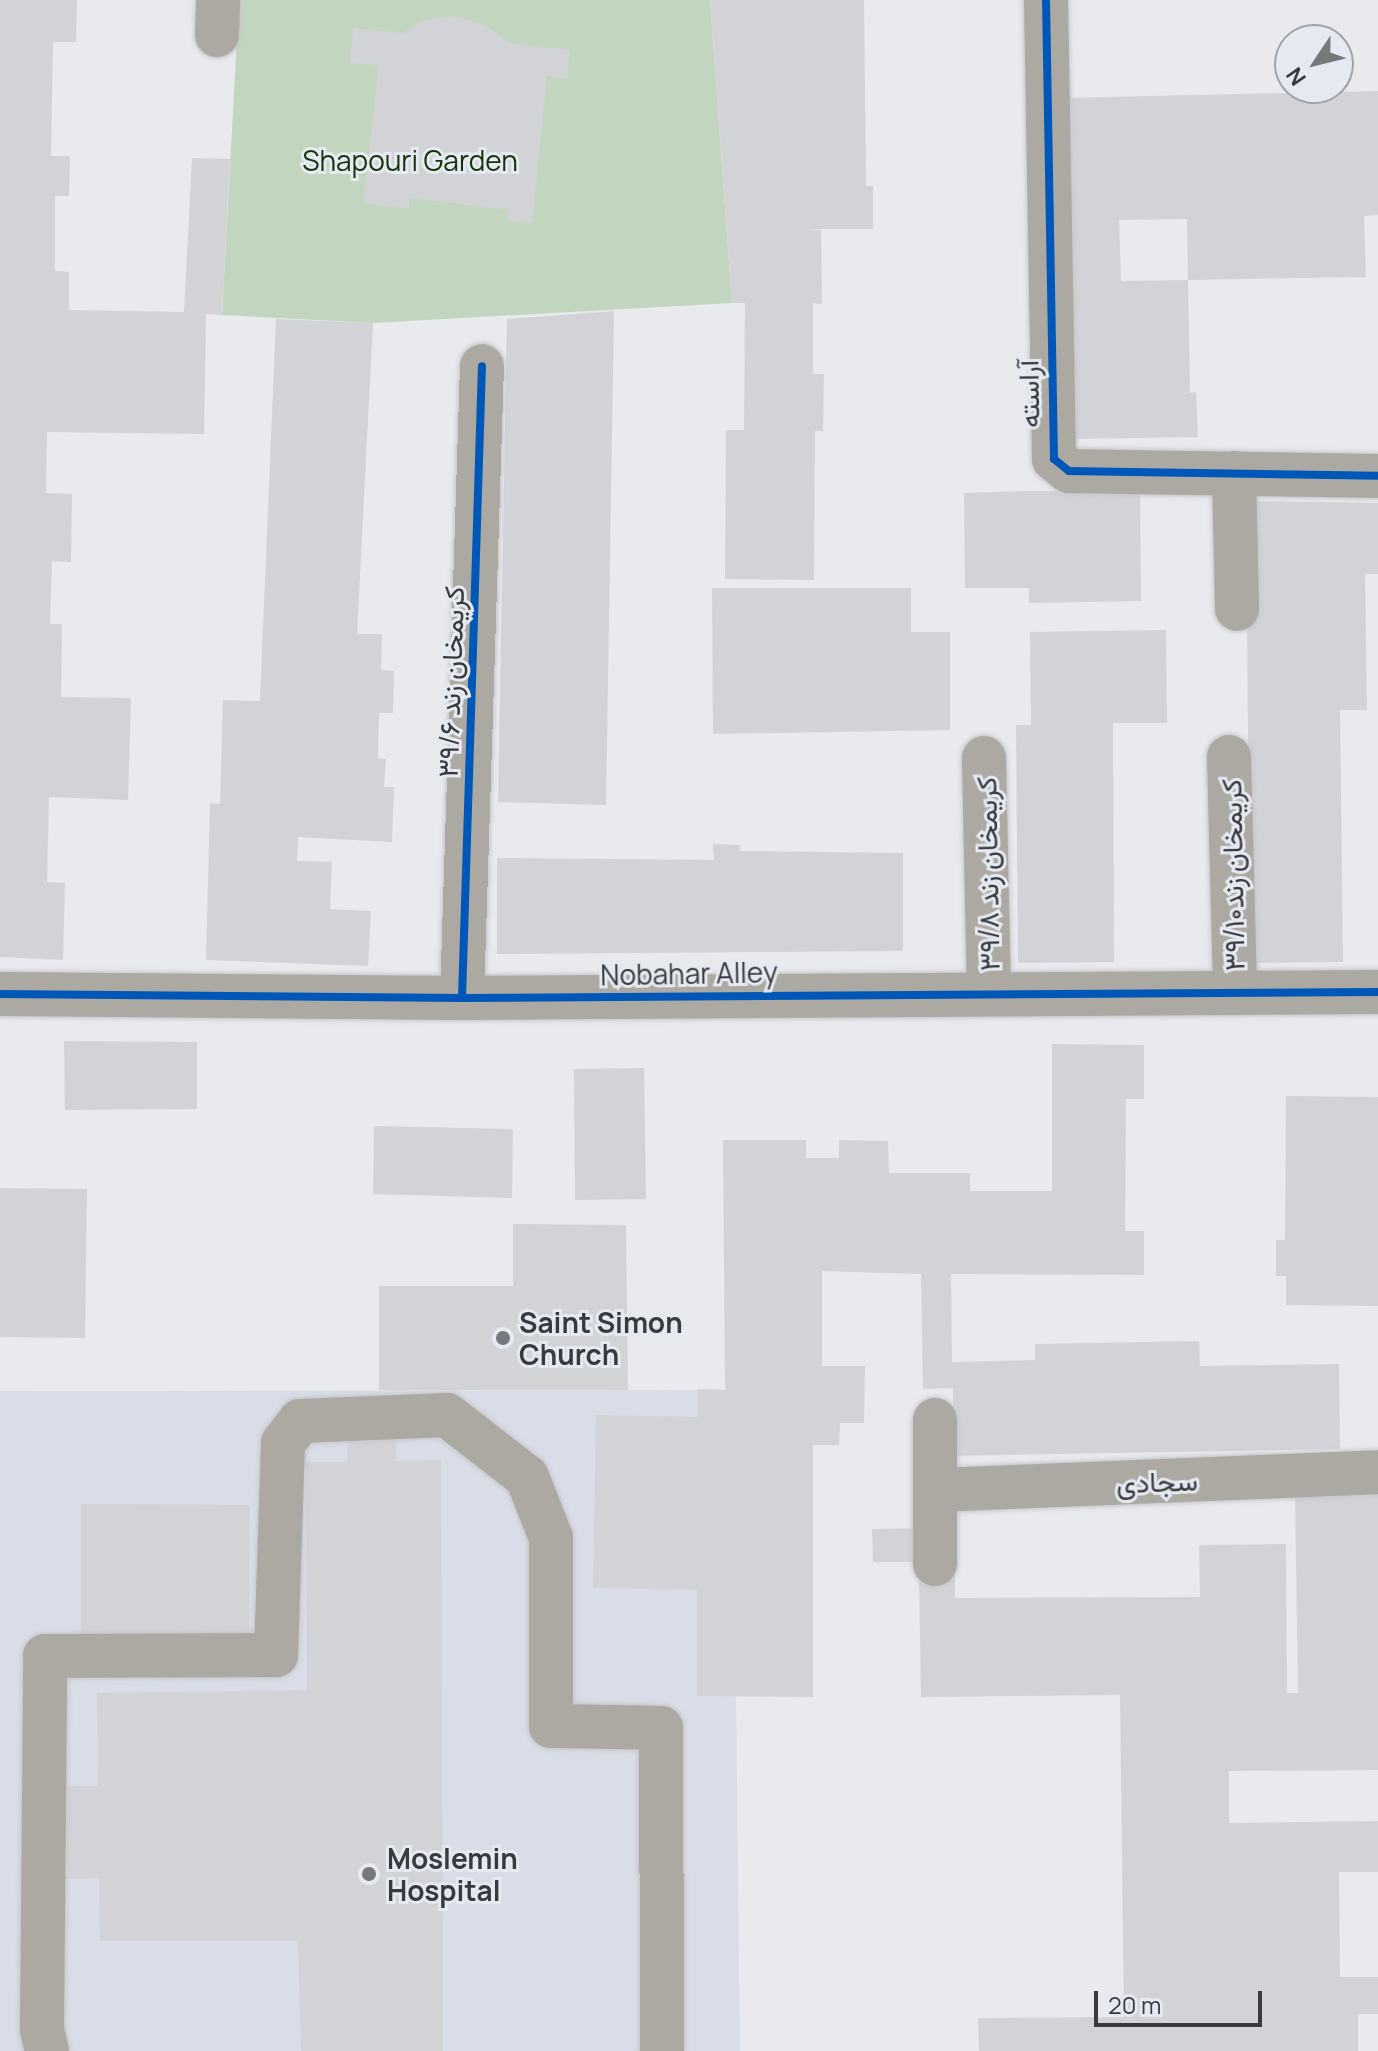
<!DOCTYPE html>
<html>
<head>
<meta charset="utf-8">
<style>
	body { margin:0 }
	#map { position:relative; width:1378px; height:2051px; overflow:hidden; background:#e8eaee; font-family:Manrope,Vazirmatn,sans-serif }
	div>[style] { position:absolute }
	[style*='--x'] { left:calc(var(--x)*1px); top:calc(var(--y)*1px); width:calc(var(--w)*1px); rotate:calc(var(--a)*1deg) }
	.built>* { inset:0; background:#d8dde7 }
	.green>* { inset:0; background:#c2d5be }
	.building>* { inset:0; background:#d1d3d6 }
	.roads { filter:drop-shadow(0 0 2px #c6c7ca) drop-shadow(0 0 2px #c6c7ca) }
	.minor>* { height:44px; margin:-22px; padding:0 22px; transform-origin:22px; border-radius:22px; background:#aca9a2 }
	.cycleway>* { height:8px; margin:-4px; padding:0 4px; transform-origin:4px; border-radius:4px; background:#0057b8 }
	.dots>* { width:22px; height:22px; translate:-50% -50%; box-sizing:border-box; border:4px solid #e5e9f1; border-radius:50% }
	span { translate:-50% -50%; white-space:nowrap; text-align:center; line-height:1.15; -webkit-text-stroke:6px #e5e9f1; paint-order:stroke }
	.park-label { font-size:28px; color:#153308 }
	.street-label { font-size:28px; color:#383a3d }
	.poi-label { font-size:28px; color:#383a3d; font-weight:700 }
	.left { translate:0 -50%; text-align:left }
	.north { position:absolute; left:1274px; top:24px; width:80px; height:80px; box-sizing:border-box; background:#e5e9f1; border:2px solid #a0a3a9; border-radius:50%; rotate:235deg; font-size:22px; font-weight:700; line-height:32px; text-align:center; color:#383a3d }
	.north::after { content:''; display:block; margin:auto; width:28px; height:36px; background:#76787b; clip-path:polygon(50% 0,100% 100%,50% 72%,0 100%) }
	.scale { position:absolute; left:1094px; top:1991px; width:168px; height:36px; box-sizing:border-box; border:4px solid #383a3d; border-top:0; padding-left:10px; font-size:24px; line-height:28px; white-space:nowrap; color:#383a3d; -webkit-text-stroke:6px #e5e9f1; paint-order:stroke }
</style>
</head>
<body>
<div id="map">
	<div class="built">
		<div style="clip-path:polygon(699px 1390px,697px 1695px,736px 1696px,740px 2051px,0 2051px,0 1391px)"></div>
	</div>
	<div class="green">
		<div style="clip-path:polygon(239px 0,710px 0,732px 303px,373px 323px,222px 315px)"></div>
	</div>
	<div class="building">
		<div style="clip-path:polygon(0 0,77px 0,76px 42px,53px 42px,51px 156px,70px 156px,69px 196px,55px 196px,55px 271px,69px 272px,69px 310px,184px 312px,192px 158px,230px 159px,222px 315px,206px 314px,204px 434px,47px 432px,46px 493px,72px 494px,71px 562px,52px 561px,50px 624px,62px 624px,61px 697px,131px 698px,128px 800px,49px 797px,47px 882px,65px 883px,63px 960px,0 957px)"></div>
		<div style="clip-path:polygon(710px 0,864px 0,866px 186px,873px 186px,873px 229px,809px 229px,821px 230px,822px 304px,813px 303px,813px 374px,824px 374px,823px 431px,815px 431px,814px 580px,725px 579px,726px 430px,744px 430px,745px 303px,732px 303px)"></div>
		<div style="clip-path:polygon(455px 16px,485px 25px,509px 43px,570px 50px,567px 79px,547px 76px,532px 223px,507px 220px,509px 210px,409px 198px,409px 209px,363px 203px,379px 65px,350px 63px,353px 28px,403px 33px,425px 20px)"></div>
		<div style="clip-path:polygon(evenodd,1378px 91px,1378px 215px,1364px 216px,1366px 277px,1188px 280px,1190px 393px,1196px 392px,1198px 437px,1072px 439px,1063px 98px,1378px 91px,1187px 219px,1188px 280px,1121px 281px,1119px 220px,1187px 219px)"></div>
		<div style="clip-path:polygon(614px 311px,606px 805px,498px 802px,507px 319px)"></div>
		<div style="clip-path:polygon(276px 319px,373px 323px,357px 634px,382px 634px,381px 670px,394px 671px,393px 713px,379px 713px,378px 758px,386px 759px,384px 787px,394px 787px,392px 842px,298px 837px,297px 861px,332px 862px,330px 909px,371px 911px,368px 966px,206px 960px,210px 803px,220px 804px,223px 700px,260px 701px)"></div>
		<div style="clip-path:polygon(1028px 491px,1140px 491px,1141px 601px,1029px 603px,1029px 588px,965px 588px,964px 493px)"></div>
		<div style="clip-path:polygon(1246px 501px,1378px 503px,1378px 574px,1365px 574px,1367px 710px,1340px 710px,1343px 962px,1250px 963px)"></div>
		<div style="clip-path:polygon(712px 588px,911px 588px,911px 632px,950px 632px,950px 730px,713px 734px)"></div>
		<div style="clip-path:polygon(1166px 630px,1167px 723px,1113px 723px,1114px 962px,1018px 963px,1016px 725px,1031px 725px,1030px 632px)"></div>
		<div style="clip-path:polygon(713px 844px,740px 845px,740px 851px,903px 853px,903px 951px,497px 954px,497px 858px,714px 860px)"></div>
		<div style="clip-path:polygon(64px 1041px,197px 1042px,197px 1109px,65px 1110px)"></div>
		<div style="clip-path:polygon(1052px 1044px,1144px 1045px,1144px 1099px,1126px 1099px,1125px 1231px,1144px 1231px,1144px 1275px,951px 1274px,952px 1362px,1035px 1360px,1035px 1344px,1199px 1341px,1200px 1366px,1339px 1364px,1340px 1449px,953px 1456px,953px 1388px,923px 1389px,921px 1274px,822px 1271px,822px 1366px,865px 1366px,864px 1423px,840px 1423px,839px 1445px,813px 1445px,813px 1697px,697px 1696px,697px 1590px,593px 1588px,596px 1415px,698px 1417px,698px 1389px,725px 1390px,723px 1140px,806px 1140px,806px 1158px,839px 1158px,839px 1140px,888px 1141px,889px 1173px,970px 1173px,970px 1191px,1052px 1191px)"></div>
		<div style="clip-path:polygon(644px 1068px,646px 1199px,575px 1200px,574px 1069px)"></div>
		<div style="clip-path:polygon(1286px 1096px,1378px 1097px,1378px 1306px,1286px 1305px,1286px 1276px,1276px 1276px,1276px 1240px,1285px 1240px)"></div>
		<div style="clip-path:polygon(374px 1126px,513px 1129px,512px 1198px,373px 1194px)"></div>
		<div style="clip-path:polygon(0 1188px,87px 1189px,85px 1338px,0 1337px)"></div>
		<div style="clip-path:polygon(513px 1224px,626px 1225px,628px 1390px,379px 1390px,379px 1286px,513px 1286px)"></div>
		<div style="clip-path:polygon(348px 1440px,396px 1441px,396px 1461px,441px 1460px,443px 2051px,301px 2051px,298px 1941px,100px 1941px,99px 1878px,68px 1879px,66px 1786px,98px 1786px,97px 1693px,307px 1690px,306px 1462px,347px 1462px)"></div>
		<div style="clip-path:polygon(1378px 1495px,1378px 1770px,1229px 1771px,1229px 1823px,1378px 1821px,1378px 1872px,1339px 1872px,1340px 1977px,1378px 1977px,1378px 2014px,1358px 2014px,1358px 2051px,979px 2051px,978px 2018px,1124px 2017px,1120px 1695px,921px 1697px,919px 1574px,955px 1574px,955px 1598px,1200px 1597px,1199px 1545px,1286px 1544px,1287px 1693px,1298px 1693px,1295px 1496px)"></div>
		<div style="clip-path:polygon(81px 1504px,250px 1505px,249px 1634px,81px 1633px)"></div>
		<div style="clip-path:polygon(919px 1528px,919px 1562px,873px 1562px,872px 1529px)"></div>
	</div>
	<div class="roads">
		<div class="minor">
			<div style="--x:1046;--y:0;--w:459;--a:89"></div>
			<div style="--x:1054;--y:459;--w:19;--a:39"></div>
			<div style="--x:1069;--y:471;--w:309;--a:0.9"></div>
			<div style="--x:217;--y:35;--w:35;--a:-88"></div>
			<div style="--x:1234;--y:473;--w:136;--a:88.7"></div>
			<div style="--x:1229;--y:757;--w:236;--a:88.5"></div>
			<div style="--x:984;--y:758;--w:233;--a:88.8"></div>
			<div style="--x:0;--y:994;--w:462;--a:0.5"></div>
			<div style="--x:462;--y:998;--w:916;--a:-0.38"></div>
			<div style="--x:462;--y:998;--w:632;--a:-88.19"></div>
			<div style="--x:937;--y:1490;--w:441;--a:-2.3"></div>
			<div style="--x:935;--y:1564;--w:144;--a:-90"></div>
			<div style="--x:47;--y:2051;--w:23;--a:-103"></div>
			<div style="--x:42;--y:2029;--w:373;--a:-89.5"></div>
			<div style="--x:45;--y:1656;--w:231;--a:-0.2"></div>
			<div style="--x:276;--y:1655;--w:212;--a:-88.1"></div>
			<div style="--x:283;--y:1443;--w:28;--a:-52"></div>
			<div style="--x:300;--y:1421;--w:147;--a:-2.3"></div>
			<div style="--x:447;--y:1415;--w:101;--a:37.8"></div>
			<div style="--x:527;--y:1477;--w:66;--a:68.5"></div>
			<div style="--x:551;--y:1538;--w:188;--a:90"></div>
			<div style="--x:551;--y:1726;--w:110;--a:1"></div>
			<div style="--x:661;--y:1728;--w:323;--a:89.8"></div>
		</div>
	</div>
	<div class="cycleway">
		<div style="--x:1046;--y:0;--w:459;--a:89"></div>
		<div style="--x:1054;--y:459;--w:19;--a:39"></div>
		<div style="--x:1069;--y:471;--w:309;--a:0.9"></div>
		<div style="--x:0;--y:994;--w:462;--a:0.5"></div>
		<div style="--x:462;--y:998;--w:916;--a:-0.38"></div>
		<div style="--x:462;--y:998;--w:632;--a:-88.19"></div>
	</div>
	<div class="dots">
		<div style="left:503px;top:1338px;background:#76787b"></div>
		<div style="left:369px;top:1874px;background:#76787b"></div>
	</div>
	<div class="park-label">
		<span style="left:410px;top:160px">Shapouri Garden</span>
	</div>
	<div class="street-label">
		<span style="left:1028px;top:394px;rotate:-91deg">آراسته</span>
		<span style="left:450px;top:682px;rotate:-88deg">کریمخان زند ۳۹/۶</span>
		<span style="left:987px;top:874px;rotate:-91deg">کریمخان زند ۳۹/۸</span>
		<span style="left:1232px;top:875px;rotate:-91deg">کریمخان زند۳۹/۱۰</span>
		<span style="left:689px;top:973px;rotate:-1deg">Nobahar Alley</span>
		<span style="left:1157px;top:1481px;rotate:-2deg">سجادی</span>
	</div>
	<div class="poi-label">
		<span class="left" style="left:519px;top:1338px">Saint Simon<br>Church</span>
		<span class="left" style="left:387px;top:1874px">Moslemin<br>Hospital</span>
	</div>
	<div class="north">N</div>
	<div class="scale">20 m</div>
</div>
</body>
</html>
